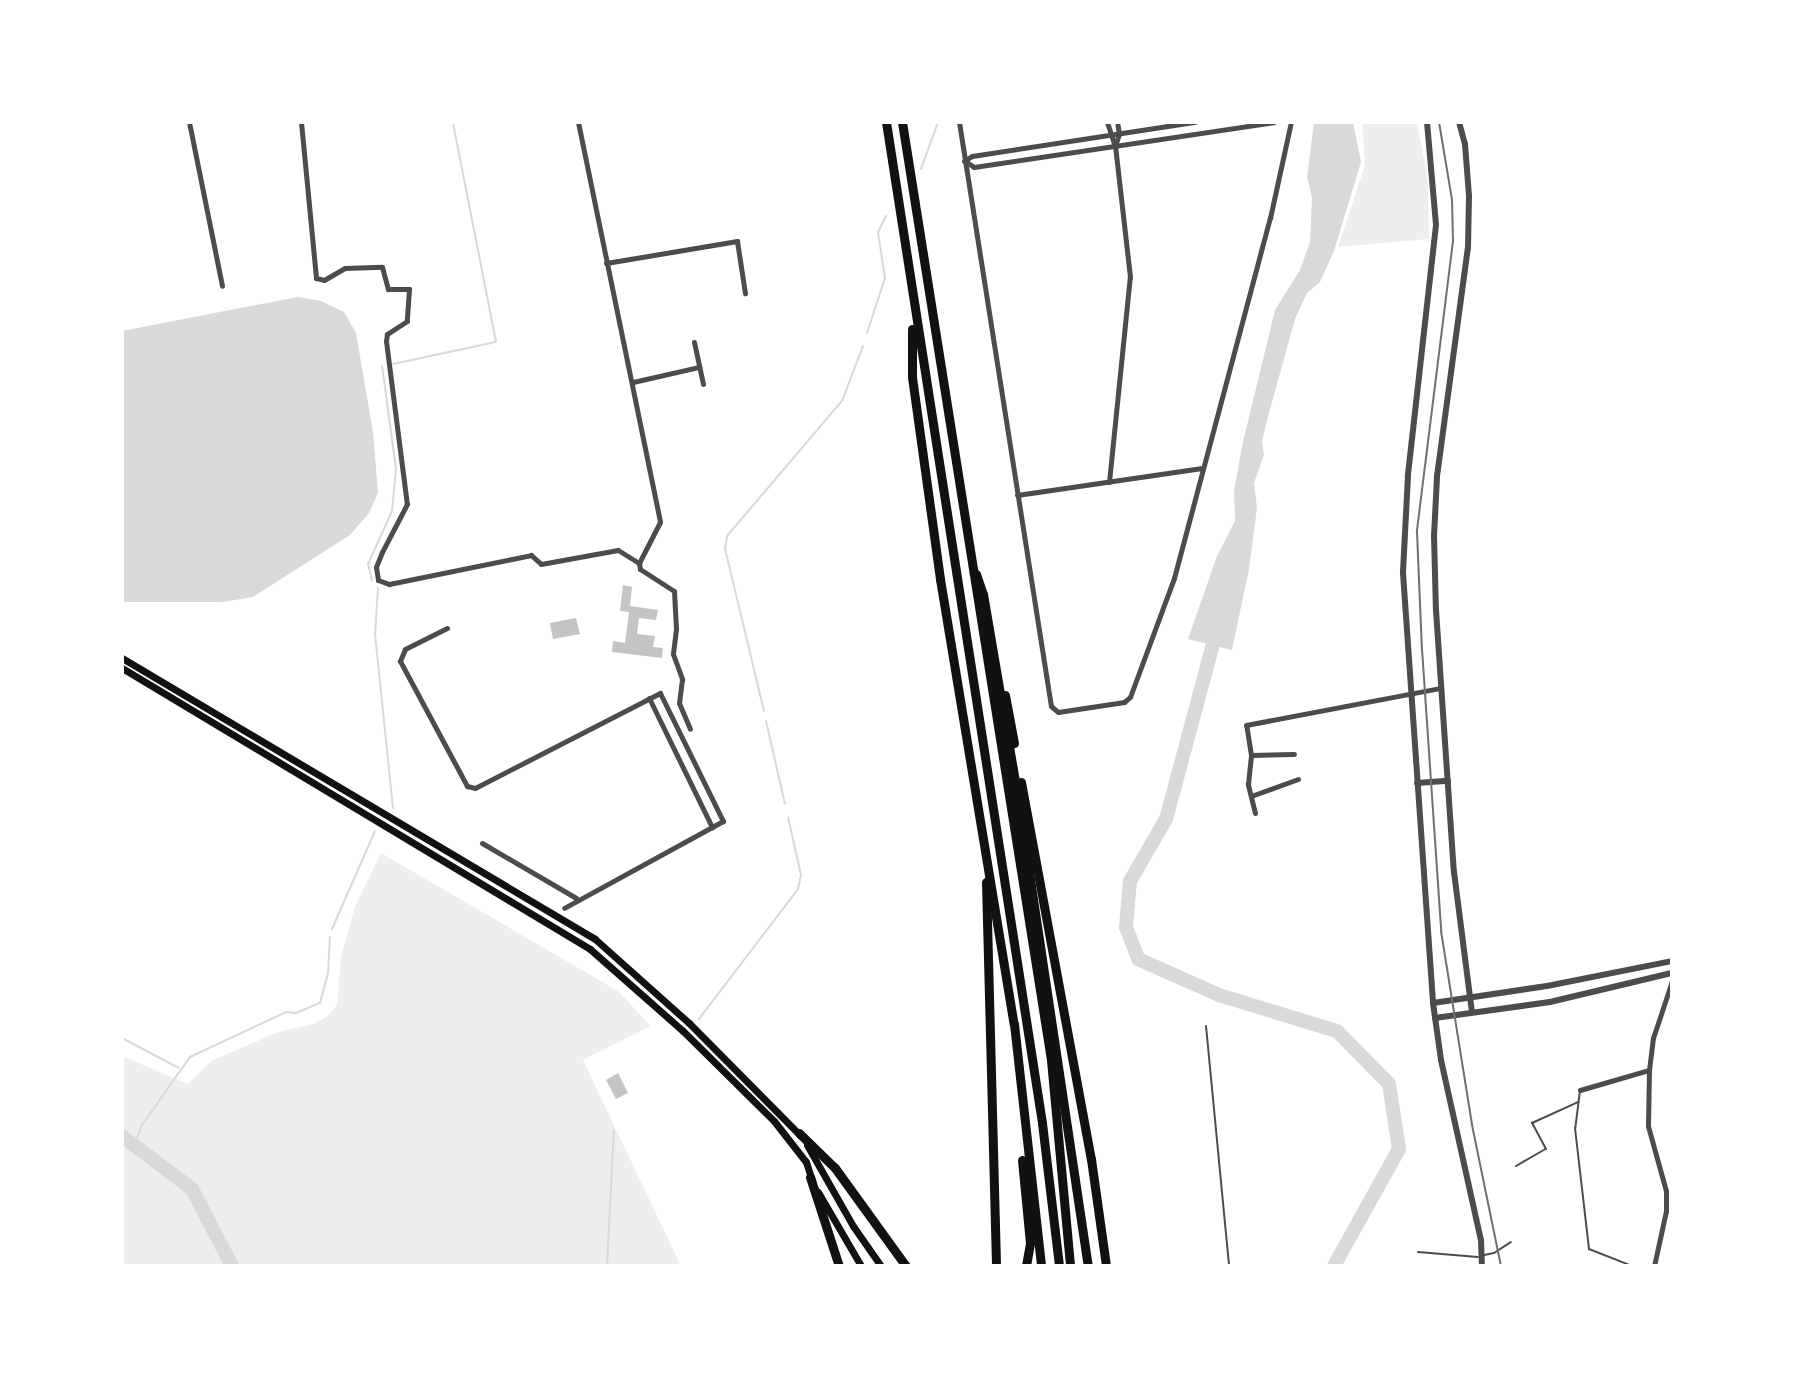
<!DOCTYPE html>
<html>
<head>
<meta charset="utf-8">
<style>
	body { margin:0 }
	#map { position:relative; width:1794px; height:1388px; overflow:hidden; background:#fff; font-family:"PT Sans",sans-serif }
	div>[style] { position:absolute }
	[style*='--x'] { left:calc(var(--x)*1px); top:calc(var(--y)*1px); width:calc(var(--w)*1px); rotate:calc(var(--a)*1deg) }
	.green>* { inset:0; background:#eee }
	.water>* { inset:0; background:#d9d9d9 }
	.stream>* { height:2px; margin:-1px; padding:0 1px; transform-origin:1px; border-radius:1px; background:#d9d9d9 }
	.river>* { height:14px; margin:-7px; padding:0 7px; transform-origin:7px; border-radius:7px; background:#d9d9d9 }
	.building>* { inset:0; background:#c4c4c4 }
	.service>* { height:2px; margin:-1px; padding:0 1px; transform-origin:1px; border-radius:1px; background:#4c4c4c }
	.minor>* { height:5px; margin:-2.5px; padding:0 2.5px; transform-origin:2.5px; border-radius:2.5px; background:#4c4c4c }
	.tertiary>* { height:6px; margin:-3px; padding:0 3px; transform-origin:3px; border-radius:3px; background:#4c4c4c }
	.secondary>* { height:7px; margin:-3.5px; padding:0 3.5px; transform-origin:3.5px; border-radius:3.5px; background:#111 }
	.motorway>* { height:9px; margin:-4.5px; padding:0 4.5px; transform-origin:4.5px; border-radius:4.5px; background:#111 }
	.rail>* { height:2px; margin:-1px; padding:0 1px; transform-origin:1px; border-radius:1px; background:#707070 }
	span { translate:-50% -50%; white-space:nowrap; text-align:center; line-height:1.15; -webkit-text-stroke:8px #fff; paint-order:stroke }
	.frame { position:absolute; inset:0; border:124px solid #fff; pointer-events:none }
</style>
</head>
<body>
<div id="map">
	<div class="green">
		<div style="clip-path:polygon(1362px 122px,1417px 122px,1428px 180px,1429px 239px,1338px 247px,1365px 165px)"></div>
		<div style="clip-path:polygon(381px 853px,618px 991px,651px 1026px,583px 1060px,681px 1266px,122px 1266px,122px 1056px,188px 1084px,211px 1061px,278px 1032px,313px 1024px,328px 1016px,337px 1005px,341px 957px,355px 906px)"></div>
	</div>
	<div class="water">
		<div style="clip-path:polygon(1314px 122px,1353px 122px,1361px 162px,1334px 251px,1320px 282px,1307px 293px,1295px 319px,1267px 420px,1262px 442px,1264px 455px,1254px 483px,1257px 508px,1249px 569px,1232px 650px,1188px 639px,1217px 556px,1235px 521px,1234px 491px,1242px 446px,1275px 310px,1300px 270px,1310px 242px,1312px 198px,1307px 177px)"></div>
		<div style="clip-path:polygon(298px 297px,321px 301px,344px 312px,356px 333px,373px 432px,378px 493px,369px 513px,350px 535px,253px 597px,223px 602px,122px 602px,122px 331px)"></div>
	</div>
	<div class="stream">
		<div style="--x:921;--y:169;--w:50;--a:-70.1"></div>
		<div style="--x:867;--y:333;--w:58;--a:-71.9"></div>
		<div style="--x:885;--y:278;--w:47;--a:-98.7"></div>
		<div style="--x:878;--y:232;--w:18;--a:-63"></div>
		<div style="--x:393;--y:364;--w:105;--a:-12.1"></div>
		<div style="--x:496;--y:342;--w:224;--a:-101.1"></div>
		<div style="--x:372;--y:581;--w:17;--a:-103"></div>
		<div style="--x:368;--y:564;--w:58;--a:-65.6"></div>
		<div style="--x:392;--y:511;--w:42;--a:-84.6"></div>
		<div style="--x:396;--y:469;--w:104;--a:-97.7"></div>
		<div style="--x:378;--y:588;--w:46;--a:93.7"></div>
		<div style="--x:375;--y:634;--w:175;--a:84.1"></div>
		<div style="--x:764;--y:711;--w:167;--a:-103.5"></div>
		<div style="--x:725;--y:549;--w:13;--a:-81"></div>
		<div style="--x:727;--y:536;--w:177;--a:-49.6"></div>
		<div style="--x:842;--y:401;--w:59;--a:-69.1"></div>
		<div style="--x:766;--y:721;--w:85;--a:77.1"></div>
		<div style="--x:332;--y:929;--w:107;--a:-66.3"></div>
		<div style="--x:699;--y:1019;--w:163;--a:-52.7"></div>
		<div style="--x:798;--y:889;--w:14;--a:-78"></div>
		<div style="--x:801;--y:875;--w:59;--a:-102.6"></div>
		<div style="--x:122;--y:1038;--w:64;--a:27.8"></div>
		<div style="--x:134;--y:1145;--w:22;--a:-68"></div>
		<div style="--x:142;--y:1125;--w:83;--a:-54.8"></div>
		<div style="--x:190;--y:1057;--w:106;--a:-25.1"></div>
		<div style="--x:286;--y:1012;--w:10;--a:6"></div>
		<div style="--x:296;--y:1013;--w:26;--a:-23"></div>
		<div style="--x:320;--y:1003;--w:31;--a:-75"></div>
		<div style="--x:328;--y:973;--w:36;--a:-87"></div>
		<div style="--x:607;--y:1266;--w:136;--a:-87.1"></div>
	</div>
	<div class="river">
		<div style="--x:1217;--y:629;--w:197;--a:105"></div>
		<div style="--x:1166;--y:819;--w:72;--a:120.1"></div>
		<div style="--x:1130;--y:881;--w:46;--a:95"></div>
		<div style="--x:1126;--y:927;--w:34;--a:69"></div>
		<div style="--x:1138;--y:959;--w:89;--a:24"></div>
		<div style="--x:1219;--y:995;--w:123;--a:17"></div>
		<div style="--x:1337;--y:1031;--w:74;--a:45.5"></div>
		<div style="--x:1389;--y:1084;--w:66;--a:81.3"></div>
		<div style="--x:1399;--y:1149;--w:134;--a:119.1"></div>
		<div style="--x:122;--y:1136;--w:88;--a:37.1"></div>
		<div style="--x:192;--y:1189;--w:87;--a:62.5"></div>
	</div>
	<div class="building">
		<div style="clip-path:polygon(623px 585px,632px 587px,630px 606px,658px 610px,656px 620px,639px 618px,637px 634px,655px 636px,653px 647px,663px 648px,662px 658px,612px 652px,613px 641px,625px 643px,629px 612px,620px 611px)"></div>
		<div style="clip-path:polygon(576px 618px,580px 634px,553px 639px,550px 623px)"></div>
		<div style="clip-path:polygon(618px 1073px,628px 1093px,616px 1099px,606px 1080px)"></div>
	</div>
	<div class="service">
		<div style="--x:1206;--y:1026;--w:241;--a:84.5"></div>
		<div style="--x:1580;--y:1090;--w:38;--a:97"></div>
		<div style="--x:1575;--y:1128;--w:122;--a:83.4"></div>
		<div style="--x:1589;--y:1249;--w:46;--a:21.6"></div>
		<div style="--x:1516;--y:1166;--w:34;--a:-30"></div>
		<div style="--x:1546;--y:1149;--w:30;--a:-118"></div>
		<div style="--x:1532;--y:1123;--w:51;--a:-24.5"></div>
		<div style="--x:1418;--y:1252;--w:60;--a:4.8"></div>
		<div style="--x:1484;--y:1255;--w:10;--a:-11"></div>
		<div style="--x:1494;--y:1253;--w:20;--a:-33"></div>
	</div>
	<div class="minor">
		<div style="--x:189;--y:122;--w:167;--a:78.6"></div>
		<div style="--x:301;--y:122;--w:157;--a:84.5"></div>
		<div style="--x:316;--y:278;--w:8;--a:14"></div>
		<div style="--x:324;--y:280;--w:24;--a:-30"></div>
		<div style="--x:345;--y:268;--w:37;--a:-2"></div>
		<div style="--x:382;--y:267;--w:23;--a:75"></div>
		<div style="--x:388;--y:289;--w:21;--a:0"></div>
		<div style="--x:409;--y:289;--w:32;--a:94"></div>
		<div style="--x:407;--y:321;--w:24;--a:147"></div>
		<div style="--x:387;--y:334;--w:7;--a:98"></div>
		<div style="--x:386;--y:341;--w:164;--a:82.7"></div>
		<div style="--x:407;--y:504;--w:54;--a:117.5"></div>
		<div style="--x:382;--y:552;--w:16;--a:112"></div>
		<div style="--x:376;--y:567;--w:13;--a:81"></div>
		<div style="--x:378;--y:580;--w:12;--a:20"></div>
		<div style="--x:389;--y:584;--w:145;--a:-11.5"></div>
		<div style="--x:531;--y:555;--w:13;--a:42"></div>
		<div style="--x:541;--y:564;--w:78;--a:-10.3"></div>
		<div style="--x:618;--y:550;--w:25;--a:32"></div>
		<div style="--x:578;--y:122;--w:408;--a:78.4"></div>
		<div style="--x:660;--y:522;--w:46;--a:117.1"></div>
		<div style="--x:639;--y:563;--w:6;--a:81"></div>
		<div style="--x:640;--y:569;--w:40;--a:32.9"></div>
		<div style="--x:674;--y:591;--w:38;--a:87"></div>
		<div style="--x:676;--y:629;--w:25;--a:97"></div>
		<div style="--x:673;--y:654;--w:27;--a:70"></div>
		<div style="--x:682;--y:679;--w:24;--a:97"></div>
		<div style="--x:679;--y:703;--w:28;--a:67"></div>
		<div style="--x:959;--y:122;--w:591;--a:81.05"></div>
		<div style="--x:1051;--y:706;--w:9;--a:41"></div>
		<div style="--x:1058;--y:712;--w:67;--a:-8.6"></div>
		<div style="--x:1124;--y:702;--w:8;--a:-40"></div>
		<div style="--x:1130;--y:697;--w:127;--a:-69.7"></div>
		<div style="--x:1174;--y:578;--w:373;--a:-75.1"></div>
		<div style="--x:1270;--y:218;--w:98;--a:-77.7"></div>
		<div style="--x:1107;--y:122;--w:25;--a:72"></div>
		<div style="--x:964;--y:161;--w:9;--a:-32"></div>
		<div style="--x:972;--y:156;--w:226;--a:-8.7"></div>
		<div style="--x:965;--y:161;--w:11;--a:34"></div>
		<div style="--x:974;--y:167;--w:303;--a:-8.5"></div>
		<div style="--x:606;--y:263;--w:133;--a:-9.5"></div>
		<div style="--x:737;--y:241;--w:53;--a:81.3"></div>
		<div style="--x:694;--y:342;--w:43;--a:77.9"></div>
		<div style="--x:633;--y:382;--w:68;--a:-12.8"></div>
		<div style="--x:1109;--y:482;--w:206;--a:-84.2"></div>
		<div style="--x:1130;--y:277;--w:132;--a:-96.5"></div>
		<div style="--x:1115;--y:146;--w:13;--a:-72"></div>
		<div style="--x:1119;--y:134;--w:12;--a:-99"></div>
		<div style="--x:1017;--y:495;--w:187;--a:-8.3"></div>
		<div style="--x:447;--y:628;--w:47;--a:153.4"></div>
		<div style="--x:405;--y:649;--w:13;--a:113"></div>
		<div style="--x:400;--y:661;--w:142;--a:61.8"></div>
		<div style="--x:467;--y:786;--w:8;--a:14"></div>
		<div style="--x:475;--y:788;--w:208;--a:-27.2"></div>
		<div style="--x:660;--y:693;--w:143;--a:63.8"></div>
		<div style="--x:723;--y:821;--w:181;--a:151.3"></div>
		<div style="--x:649;--y:698;--w:144;--a:64"></div>
		<div style="--x:1251;--y:755;--w:43;--a:-1.3"></div>
		<div style="--x:1251;--y:796;--w:50;--a:-19.9"></div>
		<div style="--x:1255;--y:813;--w:30;--a:-104"></div>
		<div style="--x:1248;--y:784;--w:29;--a:-84"></div>
		<div style="--x:1251;--y:755;--w:30;--a:-99"></div>
		<div style="--x:1246;--y:725;--w:197;--a:-10.8"></div>
		<div style="--x:482;--y:843;--w:109;--a:30.3"></div>
		<div style="--x:1580;--y:1090;--w:72;--a:-16.2"></div>
		<div style="--x:1654;--y:1266;--w:56;--a:-77.7"></div>
		<div style="--x:1666;--y:1211;--w:20;--a:-90"></div>
		<div style="--x:1666;--y:1191;--w:67;--a:-105.5"></div>
		<div style="--x:1648;--y:1126;--w:56;--a:-89"></div>
		<div style="--x:1649;--y:1070;--w:32;--a:-83"></div>
		<div style="--x:1653;--y:1038;--w:60;--a:-71.6"></div>
	</div>
	<div class="tertiary">
		<div style="--x:1427;--y:122;--w:103;--a:85"></div>
		<div style="--x:1436;--y:225;--w:253;--a:96.4"></div>
		<div style="--x:1408;--y:476;--w:97;--a:93"></div>
		<div style="--x:1403;--y:573;--w:431;--a:86"></div>
		<div style="--x:1433;--y:1003;--w:58;--a:82"></div>
		<div style="--x:1441;--y:1060;--w:184;--a:77.5"></div>
		<div style="--x:1481;--y:1240;--w:26;--a:88"></div>
		<div style="--x:1459;--y:122;--w:23;--a:75"></div>
		<div style="--x:1465;--y:144;--w:52;--a:85.6"></div>
		<div style="--x:1469;--y:196;--w:51;--a:91.1"></div>
		<div style="--x:1468;--y:247;--w:232;--a:97.7"></div>
		<div style="--x:1437;--y:477;--w:59;--a:92.9"></div>
		<div style="--x:1434;--y:536;--w:74;--a:88.5"></div>
		<div style="--x:1436;--y:610;--w:263;--a:86.1"></div>
		<div style="--x:1454;--y:872;--w:141;--a:82.7"></div>
		<div style="--x:1417;--y:783;--w:31;--a:-4"></div>
		<div style="--x:1433;--y:1003;--w:115;--a:-8.5"></div>
		<div style="--x:1547;--y:986;--w:127;--a:-11.3"></div>
		<div style="--x:1435;--y:1018;--w:116;--a:-7.9"></div>
		<div style="--x:1550;--y:1002;--w:125;--a:-13.4"></div>
	</div>
	<div class="secondary">
		<div style="--x:122;--y:658;--w:550;--a:30.71"></div>
		<div style="--x:595;--y:939;--w:126;--a:41.8"></div>
		<div style="--x:689;--y:1023;--w:158;--a:45.3"></div>
		<div style="--x:122;--y:668;--w:546;--a:30.98"></div>
		<div style="--x:590;--y:949;--w:124;--a:41.4"></div>
		<div style="--x:683;--y:1031;--w:128;--a:44.7"></div>
		<div style="--x:774;--y:1121;--w:52;--a:52"></div>
		<div style="--x:806;--y:1162;--w:20;--a:72"></div>
		<div style="--x:807;--y:1145;--w:93;--a:60.4"></div>
		<div style="--x:853;--y:1226;--w:49;--a:55"></div>
		<div style="--x:818;--y:1192;--w:86;--a:59.8"></div>
	</div>
	<div class="motorway">
		<div style="--x:886;--y:122;--w:1013;--a:81.14"></div>
		<div style="--x:1042;--y:1123;--w:144;--a:83.2"></div>
		<div style="--x:902;--y:122;--w:950;--a:80.97"></div>
		<div style="--x:1051;--y:1060;--w:207;--a:84.7"></div>
		<div style="--x:912;--y:329;--w:48;--a:90"></div>
		<div style="--x:912;--y:377;--w:204;--a:82.1"></div>
		<div style="--x:940;--y:579;--w:451;--a:80.6"></div>
		<div style="--x:1014;--y:1024;--w:244;--a:83.6"></div>
		<div style="--x:976;--y:574;--w:21;--a:71"></div>
		<div style="--x:983;--y:594;--w:201;--a:80.3"></div>
		<div style="--x:1017;--y:792;--w:479;--a:81.5"></div>
		<div style="--x:1005;--y:695;--w:49;--a:79.4"></div>
		<div style="--x:1021;--y:782;--w:383;--a:79.5"></div>
		<div style="--x:1091;--y:1159;--w:108;--a:82"></div>
		<div style="--x:986;--y:882;--w:384;--a:88.5"></div>
		<div style="--x:799;--y:1133;--w:50;--a:44.2"></div>
		<div style="--x:835;--y:1168;--w:121;--a:54.1"></div>
		<div style="--x:1022;--y:1160;--w:83;--a:84.5"></div>
		<div style="--x:1030;--y:1243;--w:23;--a:100"></div>
		<div style="--x:810;--y:1177;--w:94;--a:72"></div>
	</div>
	<div class="rail">
		<div style="--x:1439;--y:122;--w:79;--a:80.5"></div>
		<div style="--x:1452;--y:200;--w:41;--a:88.6"></div>
		<div style="--x:1453;--y:241;--w:293;--a:97.1"></div>
		<div style="--x:1417;--y:532;--w:117;--a:87.6"></div>
		<div style="--x:1422;--y:649;--w:283;--a:86.1"></div>
		<div style="--x:1441;--y:931;--w:196;--a:80.9"></div>
		<div style="--x:1472;--y:1125;--w:144;--a:78.4"></div>
	</div>
	<div class="frame"></div>
</div>
</body>
</html>
